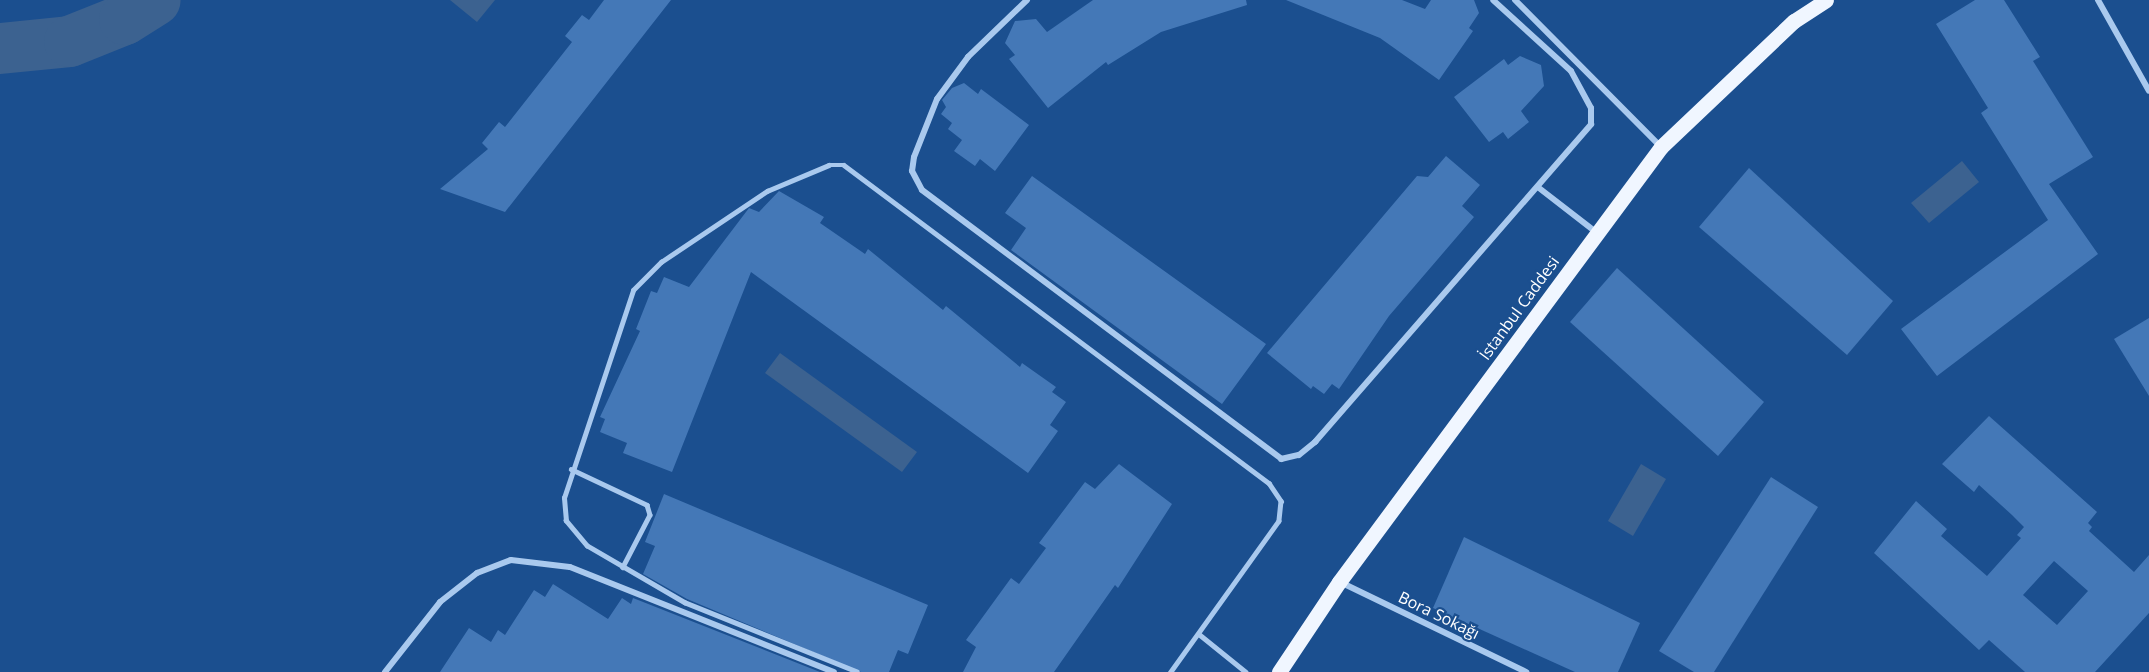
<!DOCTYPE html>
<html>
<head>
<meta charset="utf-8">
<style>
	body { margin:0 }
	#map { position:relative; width:2149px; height:672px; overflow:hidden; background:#1b4f8f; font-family:"Open Sans",sans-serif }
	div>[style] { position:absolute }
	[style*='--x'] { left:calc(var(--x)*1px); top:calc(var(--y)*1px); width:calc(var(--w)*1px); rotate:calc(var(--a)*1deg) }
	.water>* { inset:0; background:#3c6290 }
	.river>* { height:51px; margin:-25.5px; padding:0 25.5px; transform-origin:25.5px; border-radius:25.5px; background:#3c6290 }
	.building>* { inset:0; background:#4478b7 }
	.lane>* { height:4.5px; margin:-2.25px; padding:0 2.25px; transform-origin:2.25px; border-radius:2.25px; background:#a9c9ee }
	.street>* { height:6px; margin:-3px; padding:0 3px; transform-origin:3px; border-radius:3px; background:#a9c9ee }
	.primary>* { height:15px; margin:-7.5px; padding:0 7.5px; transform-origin:7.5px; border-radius:7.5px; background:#f0f6ff }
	span { translate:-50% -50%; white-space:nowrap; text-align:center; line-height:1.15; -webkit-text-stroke:4.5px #1b4f8f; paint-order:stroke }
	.street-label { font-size:16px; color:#fff }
</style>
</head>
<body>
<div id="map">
	<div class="water">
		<div style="clip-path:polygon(450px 0,495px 0,477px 22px)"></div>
		<div style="clip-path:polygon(1962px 161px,1979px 182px,1929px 223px,1911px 203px)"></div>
		<div style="clip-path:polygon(780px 353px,917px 452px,902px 472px,765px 373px)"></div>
		<div style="clip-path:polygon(1641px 464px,1666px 479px,1633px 536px,1608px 521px)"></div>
	</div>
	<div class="river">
		<div style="--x:0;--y:48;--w:69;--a:-5.8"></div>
		<div style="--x:69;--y:41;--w:59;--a:-21.8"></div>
		<div style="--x:124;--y:19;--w:36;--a:-32"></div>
	</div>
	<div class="building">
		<div style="clip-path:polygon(604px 0,671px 0,505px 212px,440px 189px,488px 149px,482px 143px,499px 122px,505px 127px,572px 42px,565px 36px,582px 15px,589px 20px)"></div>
		<div style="clip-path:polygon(1093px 0,1246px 0,1247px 5px,1161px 32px,1108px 65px,1106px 62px,1048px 108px,1009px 59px,1015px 55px,1005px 43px,1015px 21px,1036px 19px,1047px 32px)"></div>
		<div style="clip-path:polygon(1286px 0,1402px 0,1425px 9px,1431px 0,1474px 0,1479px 13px,1469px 28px,1473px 31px,1439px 80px,1380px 38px)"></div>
		<div style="clip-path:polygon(1975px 0,2004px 0,2040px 57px,2033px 61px,2093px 157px,2049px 184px,2098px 254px,1937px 376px,1901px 329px,2048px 220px,1981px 113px,1988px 108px,1936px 24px)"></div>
		<div style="clip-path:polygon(1520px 56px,1541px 65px,1544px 86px,1521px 111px,1529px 122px,1508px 139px,1503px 132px,1489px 142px,1454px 97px,1504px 59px,1508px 65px)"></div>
		<div style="clip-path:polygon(964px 83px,978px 94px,981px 89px,1029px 125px,995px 171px,980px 159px,975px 166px,954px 151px,962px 140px,948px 129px,952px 123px,941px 114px,946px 107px,942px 100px,952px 88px)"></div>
		<div style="clip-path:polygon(1446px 156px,1480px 185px,1462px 206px,1474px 217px,1389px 316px,1339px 389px,1332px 384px,1324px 394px,1313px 386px,1311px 389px,1267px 353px,1417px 176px,1428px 177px)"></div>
		<div style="clip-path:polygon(1749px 168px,1893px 301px,1847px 355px,1699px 227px)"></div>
		<div style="clip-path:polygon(1032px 176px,1266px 344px,1222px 404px,1011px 250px,1026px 228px,1005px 213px)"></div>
		<div style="clip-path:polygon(779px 191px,824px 217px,820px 223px,865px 254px,868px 249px,943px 310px,946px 306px,1020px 367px,1022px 363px,1056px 387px,1052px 392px,1066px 402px,1050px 425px,1058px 431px,1028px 473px,751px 272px,672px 472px,623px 453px,627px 443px,600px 432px,605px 419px,600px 417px,640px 331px,636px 329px,651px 291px,657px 293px,664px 277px,689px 287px,749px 208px,759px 212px)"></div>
		<div style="clip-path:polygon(1617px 268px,1764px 402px,1718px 456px,1570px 322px)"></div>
		<div style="clip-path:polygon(2149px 318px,2149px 396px,2114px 339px)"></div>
		<div style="clip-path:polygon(evenodd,1989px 416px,2097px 512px,2088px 523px,2092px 527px,2089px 531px,2134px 572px,2149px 555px,2149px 613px,2095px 672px,2025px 672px,1989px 640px,1979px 650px,1874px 553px,1916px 501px,1947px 529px,1941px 536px,1987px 576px,2021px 538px,2017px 535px,2024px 527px,2012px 515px,1979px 485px,1974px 492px,1942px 464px,1989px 416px,2054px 561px,2088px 591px,2057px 625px,2023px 595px,2054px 561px)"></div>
		<div style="clip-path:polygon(1119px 464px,1172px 504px,1118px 588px,1115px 585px,1054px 672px,963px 672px,976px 647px,966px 640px,1011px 578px,1019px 584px,1046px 548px,1039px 543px,1085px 482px,1095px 489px)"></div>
		<div style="clip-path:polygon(1771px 477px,1818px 507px,1714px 672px,1694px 672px,1659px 651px)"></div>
		<div style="clip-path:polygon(664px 494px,928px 605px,908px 654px,898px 650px,889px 672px,861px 672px,687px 599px,643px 574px,655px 546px,645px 542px)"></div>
		<div style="clip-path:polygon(1464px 537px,1640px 623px,1618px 672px,1575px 672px,1433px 608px)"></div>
		<div style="clip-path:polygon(553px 584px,608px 619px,622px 598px,631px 604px,633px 598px,820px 672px,440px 672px,469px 628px,491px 642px,498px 630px,505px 635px,534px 590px,545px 597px)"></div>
	</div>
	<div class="lane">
		<div style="--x:571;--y:469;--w:84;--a:25.3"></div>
		<div style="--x:647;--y:505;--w:10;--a:73"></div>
		<div style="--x:650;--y:515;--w:59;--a:117.4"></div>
		<div style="--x:1199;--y:634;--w:60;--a:39"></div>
		<div style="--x:857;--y:672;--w:185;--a:-158.1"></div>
		<div style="--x:685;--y:603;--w:113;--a:-149.8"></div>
		<div style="--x:587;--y:546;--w:33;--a:-130"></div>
		<div style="--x:566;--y:521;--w:23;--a:-95"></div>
		<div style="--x:564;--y:498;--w:219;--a:-71.6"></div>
		<div style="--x:633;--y:290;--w:40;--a:-45"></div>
		<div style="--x:661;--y:262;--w:128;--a:-33.8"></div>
		<div style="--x:767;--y:191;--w:67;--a:-22.8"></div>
		<div style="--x:829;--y:165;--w:15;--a:0"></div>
		<div style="--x:844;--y:165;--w:531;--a:36.81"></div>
		<div style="--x:1269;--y:483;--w:22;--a:56"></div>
		<div style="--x:1281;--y:501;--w:20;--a:96"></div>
		<div style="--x:1279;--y:521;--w:186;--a:125.6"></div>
	</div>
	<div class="street">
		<div style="--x:1027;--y:0;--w:82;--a:136"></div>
		<div style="--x:968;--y:57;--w:52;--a:126.4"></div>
		<div style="--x:937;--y:99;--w:62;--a:111.6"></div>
		<div style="--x:914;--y:157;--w:14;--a:98"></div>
		<div style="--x:912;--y:171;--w:21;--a:62"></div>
		<div style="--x:922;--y:190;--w:449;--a:36.8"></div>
		<div style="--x:1281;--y:459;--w:18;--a:-13"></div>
		<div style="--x:1299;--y:455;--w:21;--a:-39"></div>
		<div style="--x:1315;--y:442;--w:421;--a:-49"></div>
		<div style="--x:1591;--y:124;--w:16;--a:-90"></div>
		<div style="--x:1591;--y:108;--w:42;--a:-118.4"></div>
		<div style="--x:1571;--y:71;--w:105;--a:-137.7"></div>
		<div style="--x:1515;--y:0;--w:206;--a:45.2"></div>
		<div style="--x:2098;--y:0;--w:104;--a:60.7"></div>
		<div style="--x:1539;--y:188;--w:73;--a:37.8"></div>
		<div style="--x:1340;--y:582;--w:207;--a:25.8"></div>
		<div style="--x:385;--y:672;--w:89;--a:-51.8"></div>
		<div style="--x:440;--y:602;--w:47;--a:-38.1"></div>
		<div style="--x:477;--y:573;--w:36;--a:-21"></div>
		<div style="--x:511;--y:560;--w:59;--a:6.8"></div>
		<div style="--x:570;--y:567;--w:284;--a:21.7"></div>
	</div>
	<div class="primary">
		<div style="--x:1279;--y:672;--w:108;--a:-56.3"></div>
		<div style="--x:1339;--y:582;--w:541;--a:-53.49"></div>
		<div style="--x:1661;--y:147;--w:183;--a:-43.5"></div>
		<div style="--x:1794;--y:21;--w:38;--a:-33"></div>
	</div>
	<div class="street-label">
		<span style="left:1519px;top:308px;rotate:-54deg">İstanbul Caddesi</span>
		<span style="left:1439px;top:615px;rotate:26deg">Bora Sokağı</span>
	</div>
</div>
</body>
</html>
